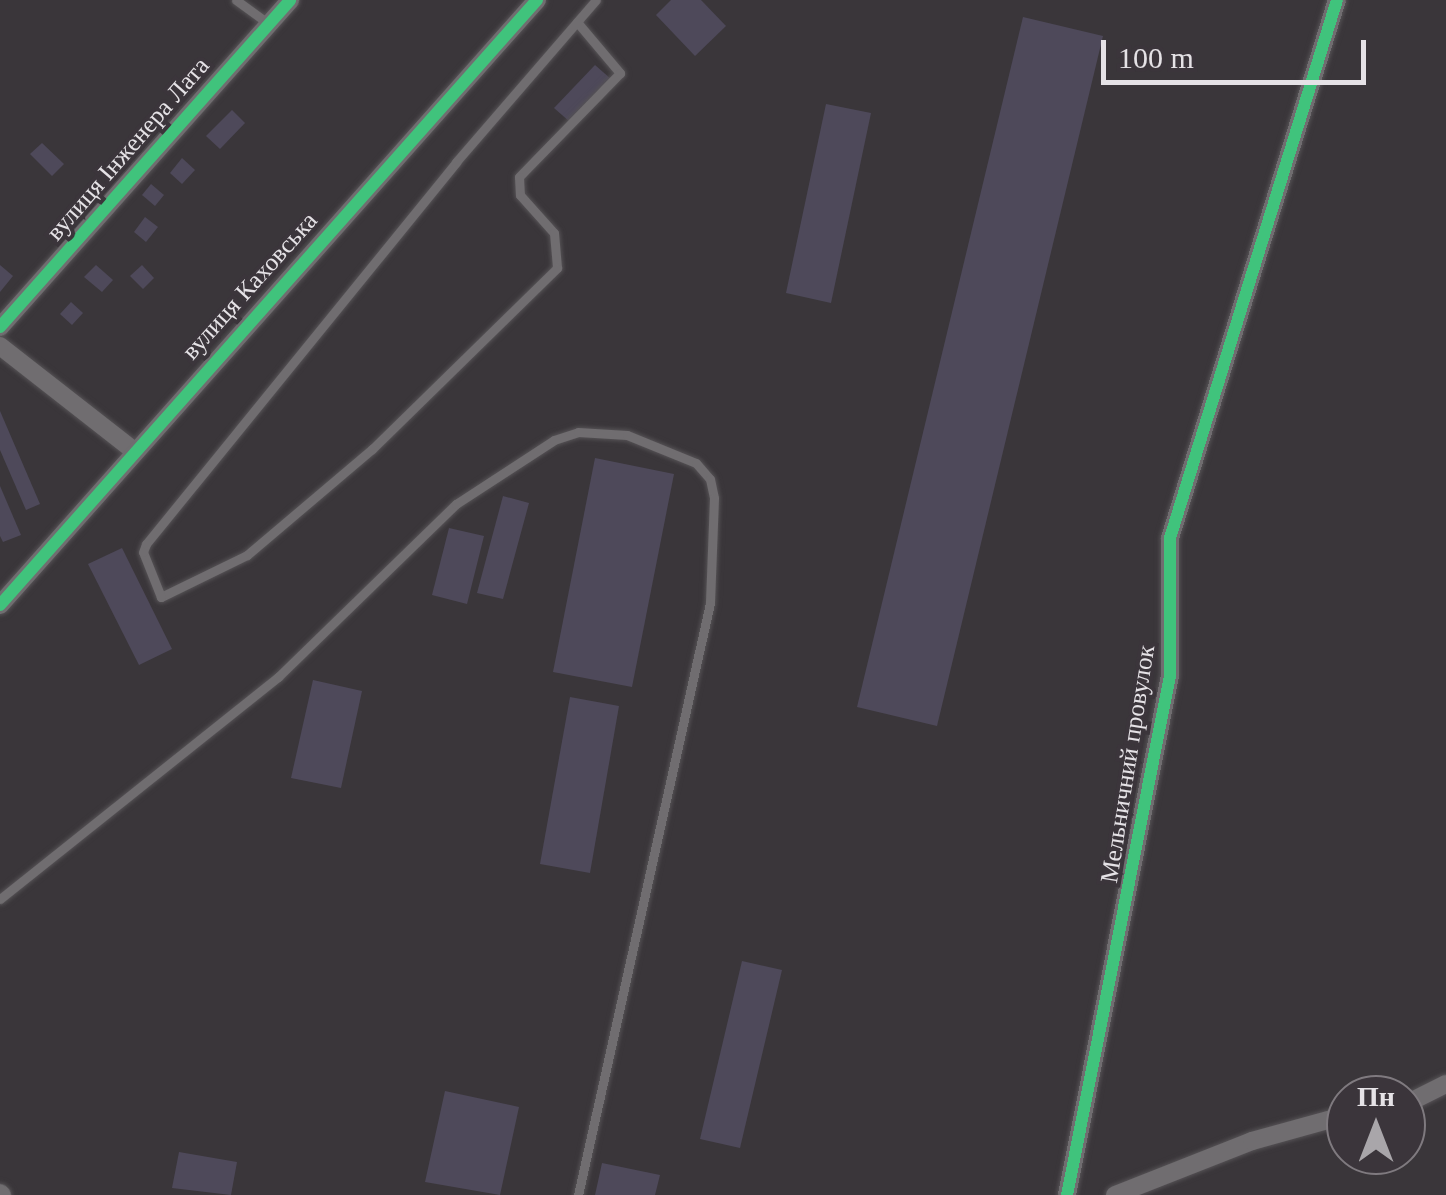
<!DOCTYPE html>
<html>
<head>
<meta charset="utf-8">
<style>
	body { margin:0 }
	#map { position:relative; width:1446px; height:1195px; overflow:hidden; background:#3a363a; font-family:"Times New Roman",serif }
	div>[style] { position:absolute }
	[style*='--x'] { left:calc(var(--x)*1px); top:calc(var(--y)*1px); width:calc(var(--w)*1px); rotate:calc(var(--a)*1deg) }
	.building>* { inset:0; background:#4e495a }
	.roads { filter:drop-shadow(0 0 2px #555255) drop-shadow(0 0 2px #555255) }
	.service>* { height:9px; margin:-4.5px; padding:0 4.5px; transform-origin:4.5px; border-radius:4.5px; background:#706d70 }
	.minor>* { height:18px; margin:-9px; padding:0 9px; transform-origin:9px; border-radius:9px; background:#706d70 }
	.cycleway>* { height:12px; margin:-6px; padding:0 6px; transform-origin:6px; border-radius:6px; background:#40c37c }
	span { translate:-50% -50%; white-space:nowrap; text-align:center; line-height:1.15; -webkit-text-stroke:8px #3b353b; paint-order:stroke }
	.street-label { font-size:25px; color:#e5e2e6 }
	.north { position:absolute; left:1326px; top:1075px; width:100px; height:100px; box-sizing:border-box; background:#3b353b; border:2px solid #7f7a7f; border-radius:50%; rotate:0deg; font-size:28px; font-weight:700; line-height:40px; text-align:center; color:#e5e2e6 }
	.north::after { content:''; display:block; margin:auto; width:35px; height:45px; background:#a9a6aa; clip-path:polygon(50% 0,100% 100%,50% 72%,0 100%) }
	.scale { position:absolute; left:1101px; top:40px; width:265px; height:45px; box-sizing:border-box; border:5px solid #e5e2e6; border-top:0; padding-left:12px; font-size:30px; line-height:35px; white-space:nowrap; color:#e5e2e6; -webkit-text-stroke:8px #3b353b; paint-order:stroke }
</style>
</head>
<body>
<div id="map">
	<div class="building">
		<div style="clip-path:polygon(671px 0,701px 0,726px 26px,695px 56px,656px 15px)"></div>
		<div style="clip-path:polygon(1023px 17px,1103px 36px,937px 726px,857px 707px)"></div>
		<div style="clip-path:polygon(595px 65px,611px 79px,570px 122px,554px 108px)"></div>
		<div style="clip-path:polygon(826px 104px,871px 113px,831px 303px,786px 293px)"></div>
		<div style="clip-path:polygon(232px 110px,245px 123px,220px 149px,206px 136px)"></div>
		<div style="clip-path:polygon(42px 143px,64px 164px,52px 176px,30px 154px)"></div>
		<div style="clip-path:polygon(182px 158px,195px 170px,182px 184px,170px 173px)"></div>
		<div style="clip-path:polygon(151px 184px,164px 195px,155px 206px,142px 195px)"></div>
		<div style="clip-path:polygon(145px 217px,158px 227px,146px 242px,134px 232px)"></div>
		<div style="clip-path:polygon(0 265px,13px 276px,0 292px)"></div>
		<div style="clip-path:polygon(96px 265px,113px 280px,102px 292px,84px 277px)"></div>
		<div style="clip-path:polygon(142px 265px,154px 278px,143px 289px,130px 276px)"></div>
		<div style="clip-path:polygon(71px 302px,83px 313px,72px 325px,60px 314px)"></div>
		<div style="clip-path:polygon(0 411px,40px 504px,26px 510px,0 450px)"></div>
		<div style="clip-path:polygon(595px 458px,674px 474px,632px 687px,553px 672px)"></div>
		<div style="clip-path:polygon(0 486px,21px 535px,3px 542px,0 536px)"></div>
		<div style="clip-path:polygon(503px 496px,529px 503px,503px 599px,477px 593px)"></div>
		<div style="clip-path:polygon(449px 528px,484px 536px,467px 604px,432px 595px)"></div>
		<div style="clip-path:polygon(122px 548px,172px 649px,139px 665px,88px 564px)"></div>
		<div style="clip-path:polygon(313px 680px,362px 691px,341px 788px,291px 778px)"></div>
		<div style="clip-path:polygon(570px 697px,619px 706px,590px 873px,540px 864px)"></div>
		<div style="clip-path:polygon(742px 961px,782px 970px,740px 1148px,700px 1139px)"></div>
		<div style="clip-path:polygon(445px 1091px,519px 1107px,500px 1195px,425px 1182px)"></div>
		<div style="clip-path:polygon(179px 1152px,237px 1162px,231px 1195px,172px 1188px)"></div>
		<div style="clip-path:polygon(602px 1163px,660px 1175px,655px 1195px,595px 1195px)"></div>
	</div>
	<div class="roads">
		<div class="service">
			<div style="--x:236;--y:0;--w:37;--a:36"></div>
			<div style="--x:577;--y:22;--w:67;--a:49.9"></div>
			<div style="--x:620;--y:73;--w:145;--a:134.2"></div>
			<div style="--x:519;--y:177;--w:18;--a:87"></div>
			<div style="--x:520;--y:195;--w:51;--a:48.2"></div>
			<div style="--x:554;--y:233;--w:35;--a:85"></div>
			<div style="--x:557;--y:268;--w:259;--a:135.6"></div>
			<div style="--x:372;--y:449;--w:164;--a:139.7"></div>
			<div style="--x:247;--y:555;--w:96;--a:154"></div>
			<div style="--x:161;--y:597;--w:48;--a:-111.8"></div>
			<div style="--x:143;--y:552;--w:9;--a:-69"></div>
			<div style="--x:146;--y:544;--w:492;--a:-50.9"></div>
			<div style="--x:456;--y:162;--w:214;--a:-49.2"></div>
			<div style="--x:0;--y:899;--w:356;--a:-38.6"></div>
			<div style="--x:278;--y:677;--w:248;--a:-44.2"></div>
			<div style="--x:456;--y:504;--w:117;--a:-33.1"></div>
			<div style="--x:554;--y:440;--w:25;--a:-18"></div>
			<div style="--x:578;--y:432;--w:49;--a:3.5"></div>
			<div style="--x:627;--y:435;--w:74;--a:22.1"></div>
			<div style="--x:696;--y:463;--w:21;--a:49"></div>
			<div style="--x:710;--y:479;--w:19;--a:78"></div>
			<div style="--x:714;--y:498;--w:105;--a:92.2"></div>
			<div style="--x:710;--y:603;--w:607;--a:102.57"></div>
		</div>
		<div class="minor">
			<div style="--x:0;--y:327;--w:437;--a:-48.4"></div>
			<div style="--x:0;--y:346;--w:169;--a:38"></div>
			<div style="--x:0;--y:605;--w:809;--a:-48.41"></div>
			<div style="--x:1406;--y:1104;--w:45;--a:-26.6"></div>
			<div style="--x:0;--y:1193;--w:3;--a:45"></div>
			<div style="--x:1067;--y:1195;--w:529;--a:-78.78"></div>
			<div style="--x:1170;--y:676;--w:138;--a:-90"></div>
			<div style="--x:1170;--y:538;--w:563;--a:-72.76"></div>
			<div style="--x:1115;--y:1195;--w:147;--a:-21.5"></div>
			<div style="--x:1252;--y:1141;--w:98;--a:-15.5"></div>
		</div>
	</div>
	<div class="cycleway">
		<div style="--x:0;--y:327;--w:437;--a:-48.4"></div>
		<div style="--x:0;--y:605;--w:809;--a:-48.41"></div>
		<div style="--x:1067;--y:1195;--w:529;--a:-78.78"></div>
		<div style="--x:1170;--y:676;--w:138;--a:-90"></div>
		<div style="--x:1170;--y:538;--w:563;--a:-72.76"></div>
	</div>
	<div class="street-label">
		<span style="left:128px;top:149px;rotate:-49deg">вулиця Інженера Лата</span>
		<span style="left:250px;top:286px;rotate:-48deg">вулиця Каховська</span>
		<span style="left:1128px;top:764px;rotate:-81deg">Мельничний провулок</span>
	</div>
	<div class="north">Пн</div>
	<div class="scale">100 m</div>
</div>
</body>
</html>
